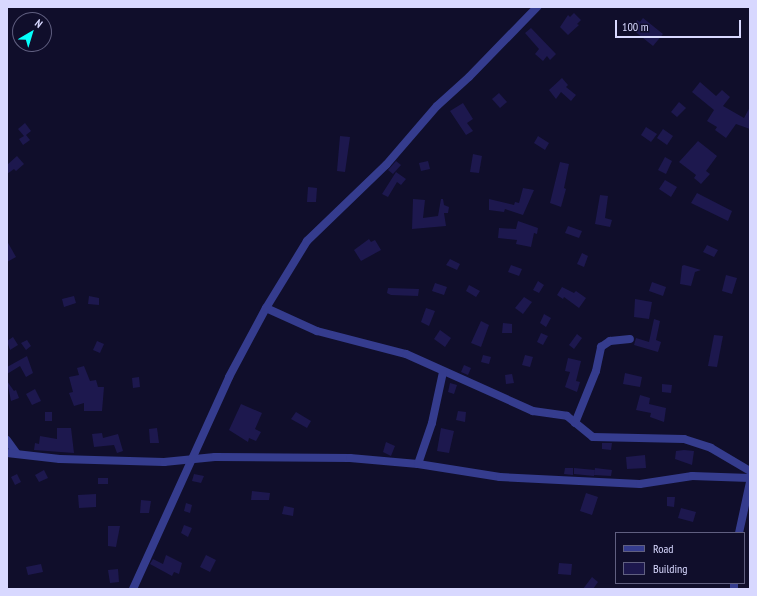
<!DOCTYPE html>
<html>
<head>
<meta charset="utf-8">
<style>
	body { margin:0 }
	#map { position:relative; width:757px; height:596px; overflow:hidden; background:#100e2b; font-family:"PT Sans Narrow",sans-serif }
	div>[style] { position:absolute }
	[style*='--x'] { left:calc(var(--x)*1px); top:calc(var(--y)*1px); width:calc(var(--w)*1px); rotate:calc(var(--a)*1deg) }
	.building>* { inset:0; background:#1d184e }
	.minor>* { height:8px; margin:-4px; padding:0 4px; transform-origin:4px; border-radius:4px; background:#353c8e }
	span { translate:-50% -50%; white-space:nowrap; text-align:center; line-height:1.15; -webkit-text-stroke:4px #100e2b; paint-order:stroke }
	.frame { position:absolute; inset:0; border:8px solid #d8d8ff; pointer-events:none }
	.legend { position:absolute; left:615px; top:532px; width:130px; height:52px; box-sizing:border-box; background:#100e2b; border:1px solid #605f80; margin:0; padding:5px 7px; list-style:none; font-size:12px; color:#d8d8ff }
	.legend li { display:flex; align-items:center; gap:8px; height:20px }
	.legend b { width:20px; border:1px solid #605f80 }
	.north { position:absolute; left:12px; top:12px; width:40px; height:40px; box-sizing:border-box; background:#100e2b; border:1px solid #605f80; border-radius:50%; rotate:38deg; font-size:11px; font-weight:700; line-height:16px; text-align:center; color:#d8d8ff }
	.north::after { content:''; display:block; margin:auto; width:14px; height:18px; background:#04fffb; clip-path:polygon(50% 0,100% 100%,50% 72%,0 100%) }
	.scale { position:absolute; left:615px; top:20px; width:126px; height:18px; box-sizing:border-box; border:2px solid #d8d8ff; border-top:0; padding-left:5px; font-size:12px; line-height:14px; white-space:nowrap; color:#d8d8ff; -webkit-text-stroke:3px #100e2b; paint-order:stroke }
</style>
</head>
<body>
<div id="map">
	<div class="building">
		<div style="clip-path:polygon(574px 13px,581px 20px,577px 24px,579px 25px,568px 35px,560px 27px,568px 15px,570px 17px)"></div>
		<div style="clip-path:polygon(643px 18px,663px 34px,653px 46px,633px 30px,637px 20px,640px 22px)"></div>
		<div style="clip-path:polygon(531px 28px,556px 54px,550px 60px,547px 56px,543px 61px,535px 54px,539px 49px,525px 33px)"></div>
		<div style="clip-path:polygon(562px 78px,568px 85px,566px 87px,576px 95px,571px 101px,561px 92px,556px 99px,549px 90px)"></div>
		<div style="clip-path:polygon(700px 82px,716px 96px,722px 90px,730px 97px,723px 106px,744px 118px,750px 107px,750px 129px,736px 124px,726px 138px,715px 130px,717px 127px,707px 121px,714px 110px,692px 92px)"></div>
		<div style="clip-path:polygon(499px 93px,507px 102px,500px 108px,492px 99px)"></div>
		<div style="clip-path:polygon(679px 102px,686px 108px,677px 117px,671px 112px)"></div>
		<div style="clip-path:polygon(463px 103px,473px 119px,467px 123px,473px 131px,466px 135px,450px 111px)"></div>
		<div style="clip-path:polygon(25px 123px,31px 131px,26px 135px,30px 140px,23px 145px,19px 139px,24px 136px,18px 129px)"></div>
		<div style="clip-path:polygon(646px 127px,657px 134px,651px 142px,641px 135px)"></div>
		<div style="clip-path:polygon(663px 129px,673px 136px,667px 145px,657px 138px)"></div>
		<div style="clip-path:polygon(340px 136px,350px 137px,345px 172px,337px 171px)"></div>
		<div style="clip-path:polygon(538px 136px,549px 143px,545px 150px,534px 143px)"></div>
		<div style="clip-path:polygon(698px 141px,717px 156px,706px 171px,710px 174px,701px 184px,694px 178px,696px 175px,679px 162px)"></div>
		<div style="clip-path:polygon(473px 154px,482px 156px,479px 173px,470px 172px)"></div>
		<div style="clip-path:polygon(17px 156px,24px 164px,16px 171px,14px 169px,7px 174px,7px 165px)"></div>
		<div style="clip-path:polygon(665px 157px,672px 161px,666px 174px,658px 170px)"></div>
		<div style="clip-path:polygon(396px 161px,401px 165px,393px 174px,388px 170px)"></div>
		<div style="clip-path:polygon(428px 161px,430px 169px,421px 171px,419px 163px)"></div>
		<div style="clip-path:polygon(560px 162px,569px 164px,564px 188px,566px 189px,561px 207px,550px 203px)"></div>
		<div style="clip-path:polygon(396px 172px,406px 179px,401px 185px,397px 182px,388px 197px,382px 194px)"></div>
		<div style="clip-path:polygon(665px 180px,677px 187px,671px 197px,659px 189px)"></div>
		<div style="clip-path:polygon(308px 187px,317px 188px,316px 202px,307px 202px)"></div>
		<div style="clip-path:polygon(523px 188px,534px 190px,523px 215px,505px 209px,504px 212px,489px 210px,489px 199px,514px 205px,515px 202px,519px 203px)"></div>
		<div style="clip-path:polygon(697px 193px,732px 211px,728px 221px,691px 203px)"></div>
		<div style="clip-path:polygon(600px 195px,608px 196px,605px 218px,612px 220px,610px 227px,595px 224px)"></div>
		<div style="clip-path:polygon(413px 199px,425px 200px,423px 218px,438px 216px,441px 199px,443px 199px,444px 205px,449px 207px,448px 213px,444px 213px,446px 226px,412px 229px)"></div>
		<div style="clip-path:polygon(518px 221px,538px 228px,537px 234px,534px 233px,531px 247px,516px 244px,517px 240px,498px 238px,499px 228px,516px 229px)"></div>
		<div style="clip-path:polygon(568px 226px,582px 231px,579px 238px,565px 233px)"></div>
		<div style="clip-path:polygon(369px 239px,371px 242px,375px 240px,381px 250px,361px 261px,354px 250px)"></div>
		<div style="clip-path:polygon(7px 241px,16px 257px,7px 262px)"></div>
		<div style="clip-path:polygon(707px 245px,718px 250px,714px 257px,703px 252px)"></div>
		<div style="clip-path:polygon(582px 253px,588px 256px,584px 267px,577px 264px)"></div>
		<div style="clip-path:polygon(450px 259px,460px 264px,457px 270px,446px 265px)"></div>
		<div style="clip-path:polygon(511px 265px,522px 269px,519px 276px,508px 272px)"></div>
		<div style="clip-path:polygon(684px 265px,701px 270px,695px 272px,691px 286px,680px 284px,682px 266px)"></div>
		<div style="clip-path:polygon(726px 275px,737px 278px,732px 294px,722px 291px)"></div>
		<div style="clip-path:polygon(538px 281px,544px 285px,539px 293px,533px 290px)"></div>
		<div style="clip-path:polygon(652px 282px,666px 287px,663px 296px,649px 291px)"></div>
		<div style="clip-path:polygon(435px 283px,447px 287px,444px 295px,432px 291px)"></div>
		<div style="clip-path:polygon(469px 285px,480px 291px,476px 297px,466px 291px)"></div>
		<div style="clip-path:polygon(562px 287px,574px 293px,576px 291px,586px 298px,579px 308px,564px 297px,563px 299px,557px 295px)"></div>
		<div style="clip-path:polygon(388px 288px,419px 289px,418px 296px,391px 295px,387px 293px)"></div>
		<div style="clip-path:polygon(74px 296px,76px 303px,64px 307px,62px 299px)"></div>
		<div style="clip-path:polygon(89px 296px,99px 298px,99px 305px,88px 304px)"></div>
		<div style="clip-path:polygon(524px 297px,532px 302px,523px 314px,515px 308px)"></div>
		<div style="clip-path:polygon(635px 299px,652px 302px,649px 319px,634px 317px)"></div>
		<div style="clip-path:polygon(426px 308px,435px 311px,429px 326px,421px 322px)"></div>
		<div style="clip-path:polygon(544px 314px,551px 318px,546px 327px,540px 323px)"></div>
		<div style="clip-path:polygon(654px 319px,660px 321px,656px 340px,661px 342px,658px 352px,634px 345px,636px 338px,649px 342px)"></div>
		<div style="clip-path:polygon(481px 321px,489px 325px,481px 347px,471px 343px)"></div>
		<div style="clip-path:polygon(503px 323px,512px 324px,512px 333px,502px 333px)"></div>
		<div style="clip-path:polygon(440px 330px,451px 338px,445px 347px,434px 339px)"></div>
		<div style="clip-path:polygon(541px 333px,548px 336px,543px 345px,537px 342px)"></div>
		<div style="clip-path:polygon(577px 334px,582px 338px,574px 349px,569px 345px)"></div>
		<div style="clip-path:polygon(714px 335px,723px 336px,717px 367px,708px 366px)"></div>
		<div style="clip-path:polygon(13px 337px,18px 345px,10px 350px,7px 341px)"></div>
		<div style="clip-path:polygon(27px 340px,31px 346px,26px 350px,21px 343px)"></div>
		<div style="clip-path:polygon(97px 341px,104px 344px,100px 353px,93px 350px)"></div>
		<div style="clip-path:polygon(483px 355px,491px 357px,489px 364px,481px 362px)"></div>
		<div style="clip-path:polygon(525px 355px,533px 357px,530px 367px,522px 365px)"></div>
		<div style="clip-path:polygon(27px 356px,33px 373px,26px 377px,20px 366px,7px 374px,7px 367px)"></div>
		<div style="clip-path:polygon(568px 358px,581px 361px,576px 381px,580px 382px,577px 392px,565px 387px,570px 372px,565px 371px)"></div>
		<div style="clip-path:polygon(464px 365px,471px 368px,468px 375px,461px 372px)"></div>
		<div style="clip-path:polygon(84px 366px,90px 381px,96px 380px,98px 387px,104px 387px,102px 411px,84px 411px,84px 403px,74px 406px,69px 393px,73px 392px,69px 377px,79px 375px,77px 368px)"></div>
		<div style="clip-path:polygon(625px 373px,642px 377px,640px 387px,623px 384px)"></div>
		<div style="clip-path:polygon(512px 374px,514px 383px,506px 384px,505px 375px)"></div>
		<div style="clip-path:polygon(139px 377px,140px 387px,133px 388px,132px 378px)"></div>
		<div style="clip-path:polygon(7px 381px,14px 391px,16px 390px,19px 398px,11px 401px)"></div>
		<div style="clip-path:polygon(450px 383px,457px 385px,454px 394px,448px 392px)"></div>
		<div style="clip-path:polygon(662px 384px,672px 385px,671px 393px,662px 392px)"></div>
		<div style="clip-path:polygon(35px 389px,41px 401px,32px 405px,26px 394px)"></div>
		<div style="clip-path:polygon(640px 395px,650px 398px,649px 404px,666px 408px,664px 422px,650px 417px,651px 413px,636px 410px)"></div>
		<div style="clip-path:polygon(241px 404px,262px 413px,255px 429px,261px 432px,256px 441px,249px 438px,248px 442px,229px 430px)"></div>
		<div style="clip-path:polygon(458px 411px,466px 412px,465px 422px,456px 420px)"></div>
		<div style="clip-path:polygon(45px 412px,52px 412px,52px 421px,45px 421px)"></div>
		<div style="clip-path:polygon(296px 412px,311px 421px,307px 428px,291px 419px)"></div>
		<div style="clip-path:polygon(57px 428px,71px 428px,74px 453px,34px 450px,35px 443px,39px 444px,40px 436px,57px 439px)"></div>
		<div style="clip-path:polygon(157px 428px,159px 443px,150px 443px,149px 429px)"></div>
		<div style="clip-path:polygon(441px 428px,454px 431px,449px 453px,437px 451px)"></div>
		<div style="clip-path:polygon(102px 433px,103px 438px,118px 434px,123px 451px,117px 453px,114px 445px,94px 447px,92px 434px)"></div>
		<div style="clip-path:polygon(386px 442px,395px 446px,391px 456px,383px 452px)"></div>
		<div style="clip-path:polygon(602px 443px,612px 443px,611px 450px,602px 449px)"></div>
		<div style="clip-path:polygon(684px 450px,694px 451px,692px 465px,675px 459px,676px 451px)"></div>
		<div style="clip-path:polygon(645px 455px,646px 468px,627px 469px,626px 457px)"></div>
		<div style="clip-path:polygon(565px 468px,573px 468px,573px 475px,564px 474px)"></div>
		<div style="clip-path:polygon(574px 468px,595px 470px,594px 476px,574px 474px)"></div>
		<div style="clip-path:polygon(595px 468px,612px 470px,611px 476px,594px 475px)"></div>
		<div style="clip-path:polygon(44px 470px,48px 478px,39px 482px,35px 475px)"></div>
		<div style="clip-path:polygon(17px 474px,21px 482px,15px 485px,11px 477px)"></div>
		<div style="clip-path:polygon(194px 474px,204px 476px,201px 483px,192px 481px)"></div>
		<div style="clip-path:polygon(98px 478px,108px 478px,108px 484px,98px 484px)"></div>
		<div style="clip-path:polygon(252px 491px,270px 493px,269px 500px,251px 500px)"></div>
		<div style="clip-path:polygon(586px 493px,598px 497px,592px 515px,580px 511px)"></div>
		<div style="clip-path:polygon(96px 494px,96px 507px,79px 508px,78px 495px)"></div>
		<div style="clip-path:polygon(667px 497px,675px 497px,674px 507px,667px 506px)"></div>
		<div style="clip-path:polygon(141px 500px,151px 501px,149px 513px,140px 513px)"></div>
		<div style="clip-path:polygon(186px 503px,192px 505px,190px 513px,184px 511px)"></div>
		<div style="clip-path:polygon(284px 506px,294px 508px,293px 516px,282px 514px)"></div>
		<div style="clip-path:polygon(681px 508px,696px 512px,693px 522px,678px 518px)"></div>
		<div style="clip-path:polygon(184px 525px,192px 528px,188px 537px,181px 533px)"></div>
		<div style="clip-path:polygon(108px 526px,120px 526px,116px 547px,108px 546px)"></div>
		<div style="clip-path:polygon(166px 555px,182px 563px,179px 574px,174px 572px,172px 576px,150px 564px,153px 559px,163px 564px)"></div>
		<div style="clip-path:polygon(206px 555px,216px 560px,210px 572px,200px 567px)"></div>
		<div style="clip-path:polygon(559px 563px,572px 564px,571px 575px,558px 574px)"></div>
		<div style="clip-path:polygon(41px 564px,43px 572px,28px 575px,26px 567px)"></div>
		<div style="clip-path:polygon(118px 569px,119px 582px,110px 583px,108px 570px)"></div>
		<div style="clip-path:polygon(592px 577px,598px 582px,593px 589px,583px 589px)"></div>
	</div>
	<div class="minor">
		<div style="--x:266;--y:308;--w:56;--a:24.3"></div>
		<div style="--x:317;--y:331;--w:92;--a:14.5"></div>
		<div style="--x:406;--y:354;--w:139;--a:24.2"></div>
		<div style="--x:533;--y:411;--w:34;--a:8"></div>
		<div style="--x:567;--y:416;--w:33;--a:39"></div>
		<div style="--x:593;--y:437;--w:91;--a:1.3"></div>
		<div style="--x:684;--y:439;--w:28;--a:18"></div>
		<div style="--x:711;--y:448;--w:45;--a:30.5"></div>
		<div style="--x:575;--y:423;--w:56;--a:-68"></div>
		<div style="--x:596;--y:371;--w:25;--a:-78"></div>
		<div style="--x:601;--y:347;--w:11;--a:-34"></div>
		<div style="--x:610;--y:341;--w:20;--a:-6"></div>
		<div style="--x:7;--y:440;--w:17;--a:54"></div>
		<div style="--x:7;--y:453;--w:53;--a:6.5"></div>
		<div style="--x:60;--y:459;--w:104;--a:1.7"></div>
		<div style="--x:164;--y:462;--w:51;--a:-5.6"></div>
		<div style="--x:215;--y:457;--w:135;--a:0.4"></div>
		<div style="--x:350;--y:458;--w:68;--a:5"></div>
		<div style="--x:418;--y:464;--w:83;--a:9"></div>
		<div style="--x:500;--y:477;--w:140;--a:2.9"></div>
		<div style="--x:640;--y:484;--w:53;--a:-8.7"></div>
		<div style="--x:692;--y:476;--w:58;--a:2"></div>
		<div style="--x:418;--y:464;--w:43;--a:-71.1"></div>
		<div style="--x:432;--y:423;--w:52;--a:-77.8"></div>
		<div style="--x:739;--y:533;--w:52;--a:-77.8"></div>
		<div style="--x:734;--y:583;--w:6;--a:90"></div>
		<div style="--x:133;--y:589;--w:233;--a:-65.6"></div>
		<div style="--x:229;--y:377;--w:78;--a:-61.8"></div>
		<div style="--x:266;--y:308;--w:79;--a:-58.5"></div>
		<div style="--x:307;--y:241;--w:110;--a:-43.9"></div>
		<div style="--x:386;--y:165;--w:78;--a:-49.2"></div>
		<div style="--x:437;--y:106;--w:43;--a:-42.2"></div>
		<div style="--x:469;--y:77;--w:98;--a:-45.8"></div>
	</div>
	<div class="frame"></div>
	<ul class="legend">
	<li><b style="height:5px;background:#353c8e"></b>Road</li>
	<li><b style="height:11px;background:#1d184e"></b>Building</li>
	</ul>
	<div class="north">N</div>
	<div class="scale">100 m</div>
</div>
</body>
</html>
